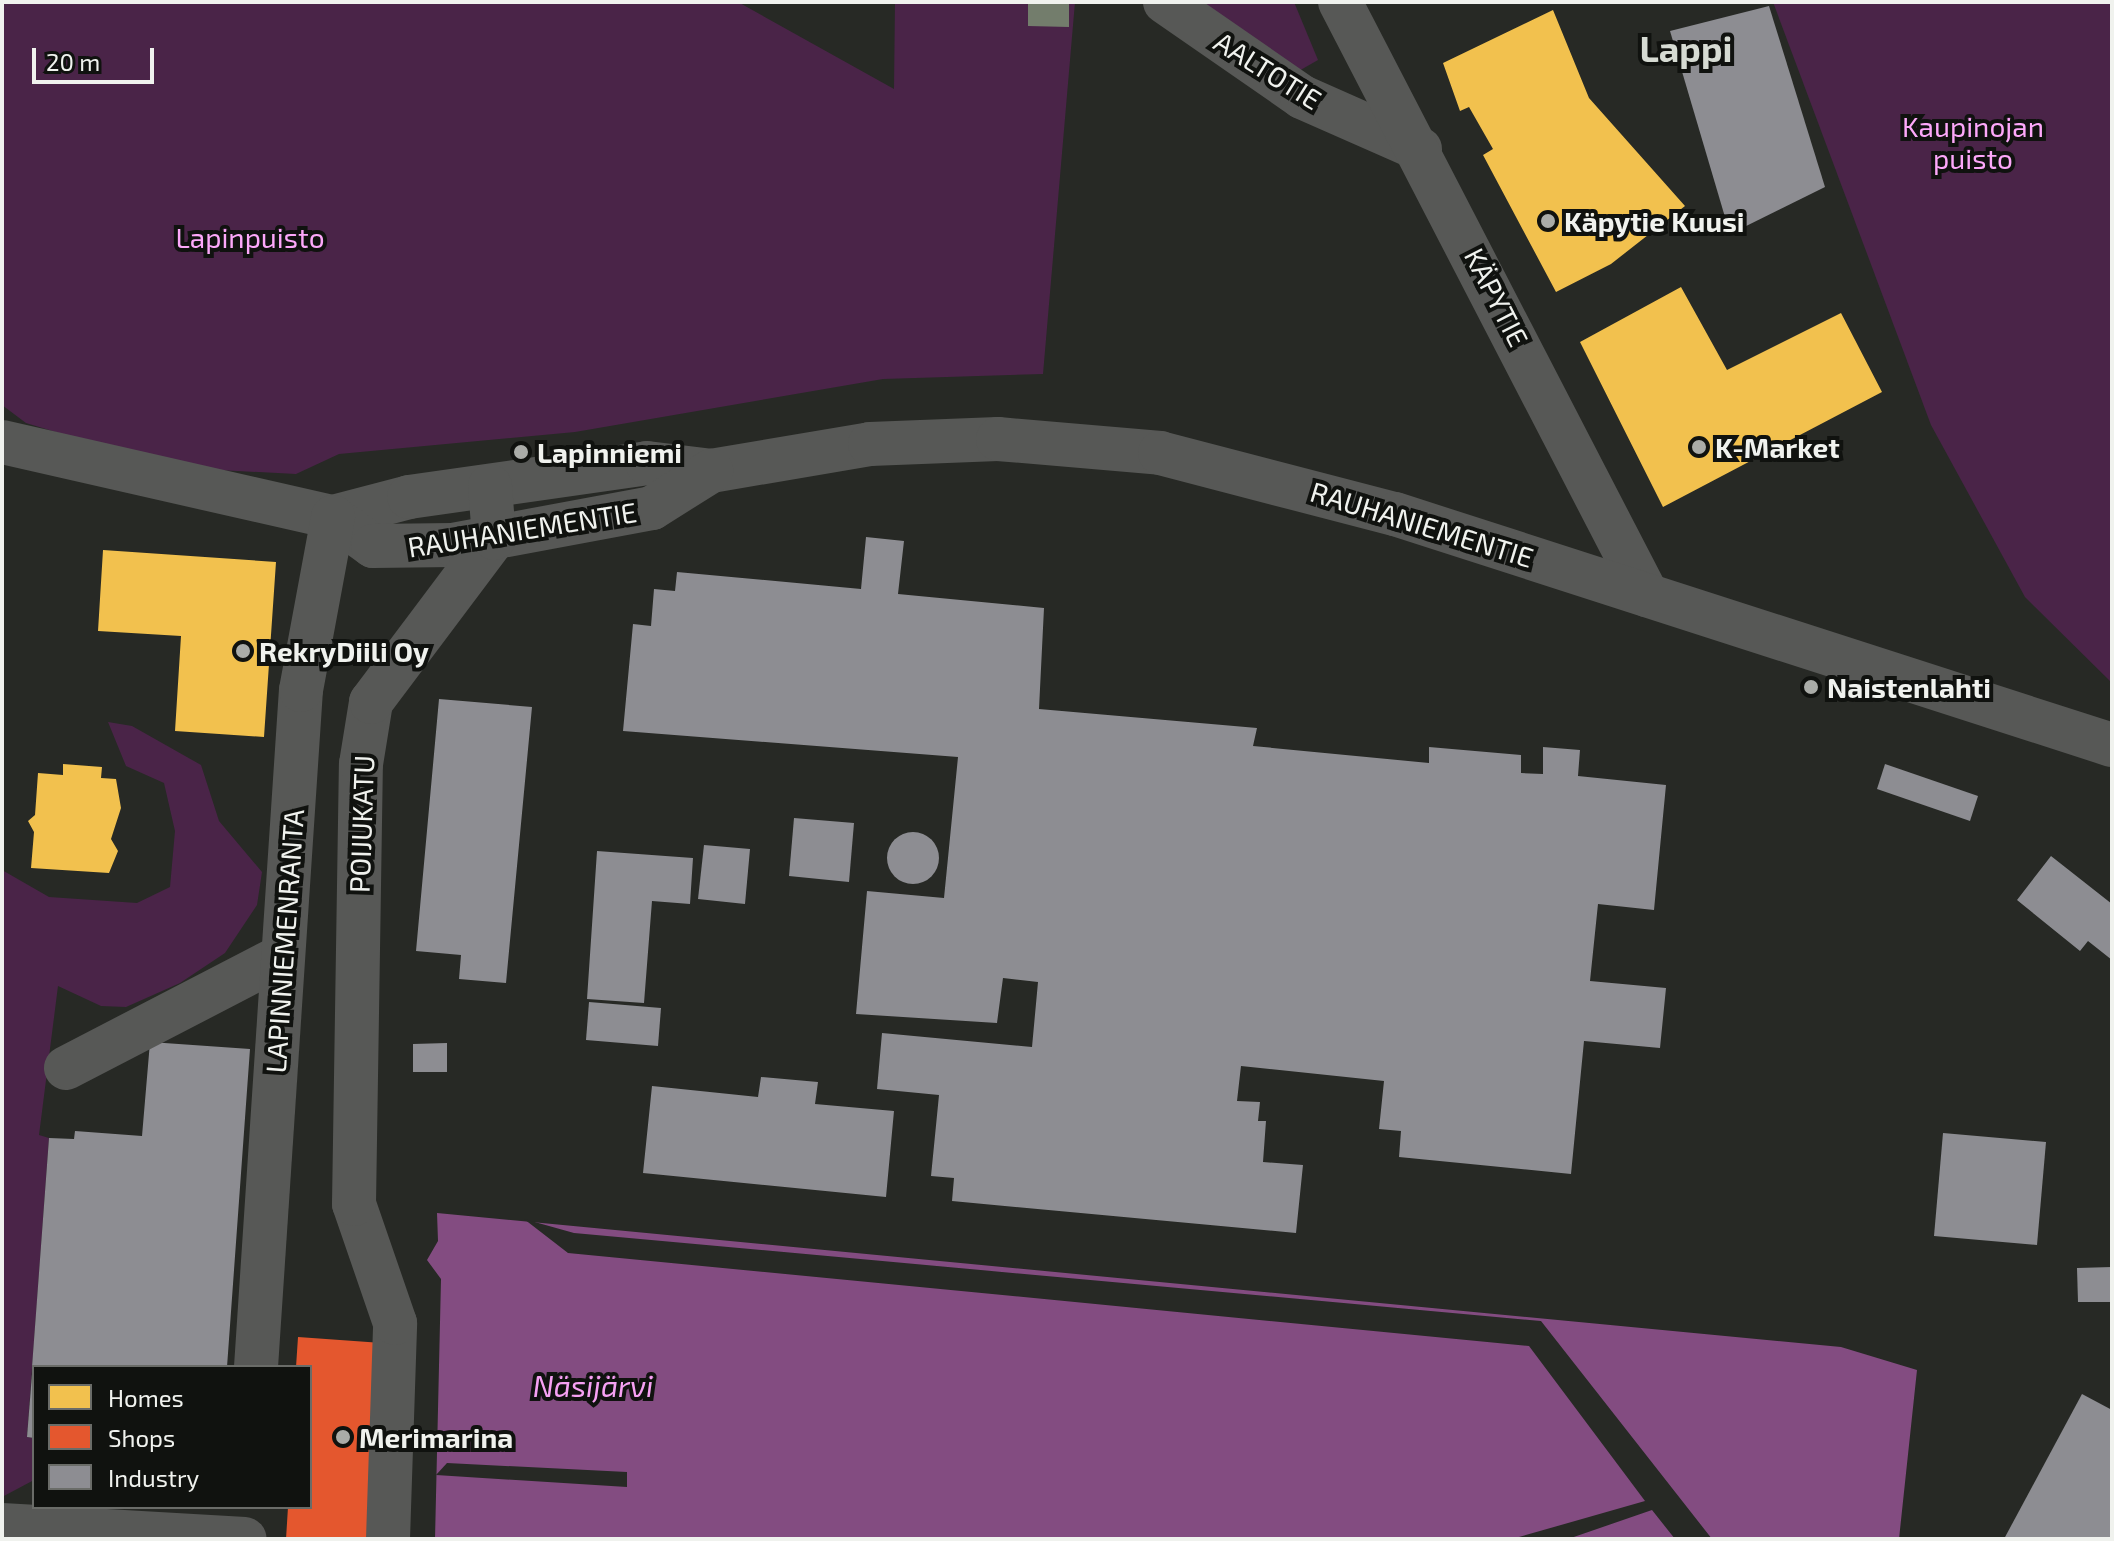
<!DOCTYPE html>
<html>
<head>
<meta charset="utf-8">
<style>
	body { margin:0 }
	#map { position:relative; width:2114px; height:1541px; overflow:hidden; background:#272925; font-family:"Exo 2",sans-serif }
	div>[style] { position:absolute }
	[style*='--x'] { left:calc(var(--x)*1px); top:calc(var(--y)*1px); width:calc(var(--w)*1px); rotate:calc(var(--a)*1deg) }
	.green>* { inset:0; background:#4a2448 }
	.water>* { inset:0; background:#834c81 }
	.pier>* { inset:0; background:#272925 }
	.homes>* { inset:0; background:#f2c14e }
	.shops>* { inset:0; background:#e4572e }
	.industry>* { inset:0; background:#8d8d92 }
	.round { border-radius:50% }
	.building>* { inset:0; background:#737d6c }
	.minor>* { height:44px; margin:-22px; padding:0 22px; transform-origin:22px; border-radius:22px; background:#575856 }
	.dots>* { width:22px; height:22px; translate:-50% -50%; box-sizing:border-box; border:4px solid #10120f; border-radius:50% }
	span { translate:-50% -50%; white-space:nowrap; text-align:center; line-height:1.15; -webkit-text-stroke:8px #10120f; paint-order:stroke }
	.street-label { font-size:28px; color:#f0f2ee }
	.park-label { font-size:28px; color:#fda8fa }
	.poi-label { font-size:28px; color:#f0f2ee; font-weight:700 }
	.left { translate:0 -50%; text-align:left }
	.water-label { font-size:30px; color:#f6a1f3; font-style:italic }
	.district-label { font-size:36px; color:#d6dbd3; font-weight:700 }
	.frame { position:absolute; inset:0; border:4px solid #f0f2ee; pointer-events:none }
	.legend { position:absolute; left:32px; top:1365px; width:280px; height:144px; box-sizing:border-box; background:#10120f; border:2px solid #6a6c68; margin:0; padding:10px 14px; list-style:none; font-size:24px; color:#f0f2ee }
	.legend li { display:flex; align-items:center; gap:16px; height:40px }
	.legend b { width:40px; border:2px solid #6a6c68 }
	.scale { position:absolute; left:32px; top:48px; width:122px; height:36px; box-sizing:border-box; border:4px solid #f0f2ee; border-top:0; padding-left:10px; font-size:24px; line-height:28px; white-space:nowrap; color:#f0f2ee; -webkit-text-stroke:6px #10120f; paint-order:stroke }
</style>
</head>
<body>
<div id="map">
	<div class="green">
		<div style="clip-path:polygon(2px 2px,738px 2px,894px 89px,895px 2px,1075px 2px,1043px 374px,883px 379px,575px 432px,339px 454px,296px 474px,219px 470px,122px 452px,26px 423px,2px 405px)"></div>
		<div style="clip-path:polygon(1199px 2px,1294px 2px,1318px 60px,1297px 72px)"></div>
		<div style="clip-path:polygon(1773px 2px,2112px 2px,2112px 683px,2025px 597px,1931px 425px)"></div>
		<div style="clip-path:polygon(108px 722px,132px 726px,201px 765px,219px 821px,262px 872px,257px 905px,225px 953px,180px 983px,126px 1007px,101px 1006px,58px 986px,39px 1135px,49px 1138px,27px 1437px,34px 1438px,34px 1480px,2px 1497px,2px 870px,49px 897px,137px 903px,170px 887px,175px 831px,164px 783px,126px 766px)"></div>
	</div>
	<div class="water">
		<div style="clip-path:polygon(437px 1213px,1841px 1347px,1917px 1370px,1899px 1539px,435px 1539px,441px 1279px,427px 1260px,438px 1241px)"></div>
	</div>
	<div class="pier">
		<div style="clip-path:polygon(524px 1219px,574px 1233px,1541px 1321px,1712px 1539px,1675px 1539px,1652px 1510px,1568px 1539px,1512px 1539px,1645px 1501px,1529px 1346px,568px 1253px)"></div>
		<div style="clip-path:polygon(447px 1463px,627px 1472px,627px 1487px,436px 1475px)"></div>
	</div>
	<div class="homes">
		<div style="clip-path:polygon(1553px 10px,1589px 98px,1685px 206px,1611px 264px,1556px 292px,1483px 155px,1493px 149px,1469px 107px,1460px 111px,1443px 63px)"></div>
		<div style="clip-path:polygon(1681px 287px,1727px 370px,1841px 313px,1882px 392px,1663px 507px,1580px 342px)"></div>
		<div style="clip-path:polygon(103px 550px,276px 562px,264px 737px,175px 731px,181px 636px,98px 631px)"></div>
		<div style="clip-path:polygon(63px 764px,102px 767px,101px 778px,116px 779px,121px 808px,111px 839px,118px 851px,109px 873px,31px 868px,34px 832px,28px 821px,35px 815px,38px 773px,63px 775px)"></div>
	</div>
	<div class="shops">
		<div style="clip-path:polygon(298px 1337px,382px 1343px,370px 1539px,286px 1539px,288px 1507px,310px 1507px,310px 1367px,296px 1367px)"></div>
	</div>
	<div class="industry">
		<div style="clip-path:polygon(1769px 6px,1825px 187px,1730px 234px,1670px 31px)"></div>
		<div style="clip-path:polygon(866px 537px,904px 541px,898px 594px,1044px 608px,1039px 709px,1257px 728px,1253px 746px,1429px 763px,1429px 747px,1521px 755px,1521px 773px,1543px 774px,1543px 747px,1580px 750px,1578px 776px,1666px 785px,1654px 910px,1598px 904px,1590px 981px,1666px 988px,1660px 1048px,1584px 1041px,1571px 1174px,1399px 1157px,1401px 1131px,1379px 1129px,1384px 1081px,1241px 1066px,1237px 1101px,1260px 1102px,1258px 1121px,1266px 1121px,1263px 1162px,1303px 1165px,1296px 1233px,952px 1201px,954px 1178px,931px 1176px,939px 1095px,877px 1089px,882px 1033px,1032px 1047px,1038px 982px,1003px 978px,997px 1023px,856px 1014px,867px 891px,944px 898px,958px 757px,623px 731px,633px 624px,651px 626px,654px 589px,675px 591px,677px 572px,861px 589px)"></div>
		<div style="clip-path:polygon(439px 699px,532px 707px,506px 983px,459px 979px,461px 955px,416px 951px)"></div>
		<div style="clip-path:polygon(1885px 764px,1978px 796px,1970px 821px,1877px 789px)"></div>
		<div style="clip-path:polygon(794px 818px,854px 823px,849px 882px,789px 876px)"></div>
		<div class="round" style="left:887px;top:832px;width:52px;height:52px"></div>
		<div style="clip-path:polygon(704px 845px,750px 849px,745px 904px,698px 899px)"></div>
		<div style="clip-path:polygon(597px 851px,693px 858px,690px 904px,652px 901px,644px 1003px,587px 999px)"></div>
		<div style="clip-path:polygon(2051px 856px,2112px 904px,2112px 960px,2088px 941px,2080px 951px,2017px 900px)"></div>
		<div style="clip-path:polygon(589px 1002px,661px 1008px,658px 1046px,586px 1040px)"></div>
		<div style="clip-path:polygon(150px 1042px,250px 1049px,227px 1367px,32px 1367px,49px 1138px,74px 1139px,75px 1131px,142px 1136px)"></div>
		<div style="clip-path:polygon(447px 1043px,447px 1072px,413px 1072px,413px 1044px)"></div>
		<div style="clip-path:polygon(761px 1077px,818px 1082px,815px 1104px,894px 1111px,886px 1197px,643px 1173px,652px 1086px,758px 1097px)"></div>
		<div style="clip-path:polygon(1943px 1133px,2046px 1142px,2037px 1245px,1934px 1236px)"></div>
		<div style="clip-path:polygon(2112px 1267px,2112px 1302px,2078px 1302px,2077px 1268px)"></div>
		<div style="clip-path:polygon(32px 1374px,34px 1374px,34px 1438px,27px 1437px)"></div>
		<div style="clip-path:polygon(2082px 1394px,2112px 1410px,2112px 1539px,2004px 1539px)"></div>
	</div>
	<div class="building">
		<div style="clip-path:polygon(1028px 2px,1069px 2px,1069px 27px,1028px 26px)"></div>
	</div>
	<div class="minor">
		<div style="--x:1165;--y:2;--w:167;--a:34.7"></div>
		<div style="--x:1302;--y:97;--w:129;--a:23.8"></div>
		<div style="--x:1340;--y:2;--w:668;--a:62.63"></div>
		<div style="--x:2;--y:442;--w:339;--a:12.8"></div>
		<div style="--x:333;--y:517;--w:79;--a:-14.7"></div>
		<div style="--x:409;--y:497;--w:240;--a:-8.1"></div>
		<div style="--x:647;--y:463;--w:64;--a:7.1"></div>
		<div style="--x:711;--y:471;--w:161;--a:-9.6"></div>
		<div style="--x:870;--y:444;--w:128;--a:-2.2"></div>
		<div style="--x:998;--y:439;--w:163;--a:4.9"></div>
		<div style="--x:1160;--y:453;--w:243;--a:14.6"></div>
		<div style="--x:1395;--y:514;--w:753;--a:17.86"></div>
		<div style="--x:333;--y:517;--w:49;--a:35.9"></div>
		<div style="--x:373;--y:546;--w:80;--a:-0.7"></div>
		<div style="--x:453;--y:545;--w:202;--a:-10.5"></div>
		<div style="--x:652;--y:508;--w:70;--a:-32.1"></div>
		<div style="--x:66;--y:1068;--w:243;--a:-27.4"></div>
		<div style="--x:256;--y:1367;--w:678;--a:-86.2"></div>
		<div style="--x:301;--y:690;--w:176;--a:-79.5"></div>
		<div style="--x:2;--y:1525;--w:243;--a:3.3"></div>
		<div style="--x:388;--y:1539;--w:216;--a:-88.1"></div>
		<div style="--x:395;--y:1323;--w:126;--a:-109"></div>
		<div style="--x:354;--y:1204;--w:440;--a:-89.1"></div>
		<div style="--x:361;--y:764;--w:63;--a:-80.8"></div>
		<div style="--x:371;--y:702;--w:205;--a:-53.1"></div>
		<div style="--x:494;--y:538;--w:52;--a:-94.4"></div>
	</div>
	<div class="dots">
		<div style="left:1548px;top:221px;background:#aaaca8"></div>
		<div style="left:1699px;top:447px;background:#aaaca8"></div>
		<div style="left:521px;top:452px;background:#aaaca8"></div>
		<div style="left:243px;top:651px;background:#aaaca8"></div>
		<div style="left:1811px;top:687px;background:#aaaca8"></div>
		<div style="left:343px;top:1437px;background:#aaaca8"></div>
	</div>
	<div class="street-label">
		<span style="left:1268px;top:70px;rotate:32deg">AALTOTIE</span>
		<span style="left:1497px;top:297px;rotate:63deg">KÄPYTIE</span>
		<span style="left:1422px;top:524px;rotate:17deg">RAUHANIEMENTIE</span>
		<span style="left:522px;top:529px;rotate:-9deg">RAUHANIEMENTIE</span>
		<span style="left:361px;top:824px;rotate:-88deg">POIJUKATU</span>
		<span style="left:284px;top:941px;rotate:-86deg">LAPINNIEMENRANTA</span>
	</div>
	<div class="park-label">
		<span style="left:1973px;top:142px">Kaupinojan<br>puisto</span>
		<span style="left:250px;top:237px">Lapinpuisto</span>
	</div>
	<div class="poi-label">
		<span class="left" style="left:1564px;top:221px">Käpytie Kuusi</span>
		<span class="left" style="left:1715px;top:447px">K-Market</span>
		<span class="left" style="left:537px;top:452px">Lapinniemi</span>
		<span class="left" style="left:259px;top:651px">RekryDiili Oy</span>
		<span class="left" style="left:1827px;top:687px">Naistenlahti</span>
		<span class="left" style="left:359px;top:1437px">Merimarina</span>
	</div>
	<div class="water-label">
		<span style="left:593px;top:1385px">Näsijärvi</span>
	</div>
	<div class="district-label">
		<span style="left:1686px;top:48px">Lappi</span>
	</div>
	<div class="frame"></div>
	<ul class="legend">
	<li><b style="height:22px;background:#f2c14e"></b>Homes</li>
	<li><b style="height:22px;background:#e4572e"></b>Shops</li>
	<li><b style="height:22px;background:#8d8d92"></b>Industry</li>
	</ul>
	<div class="scale">20 m</div>
</div>
</body>
</html>
